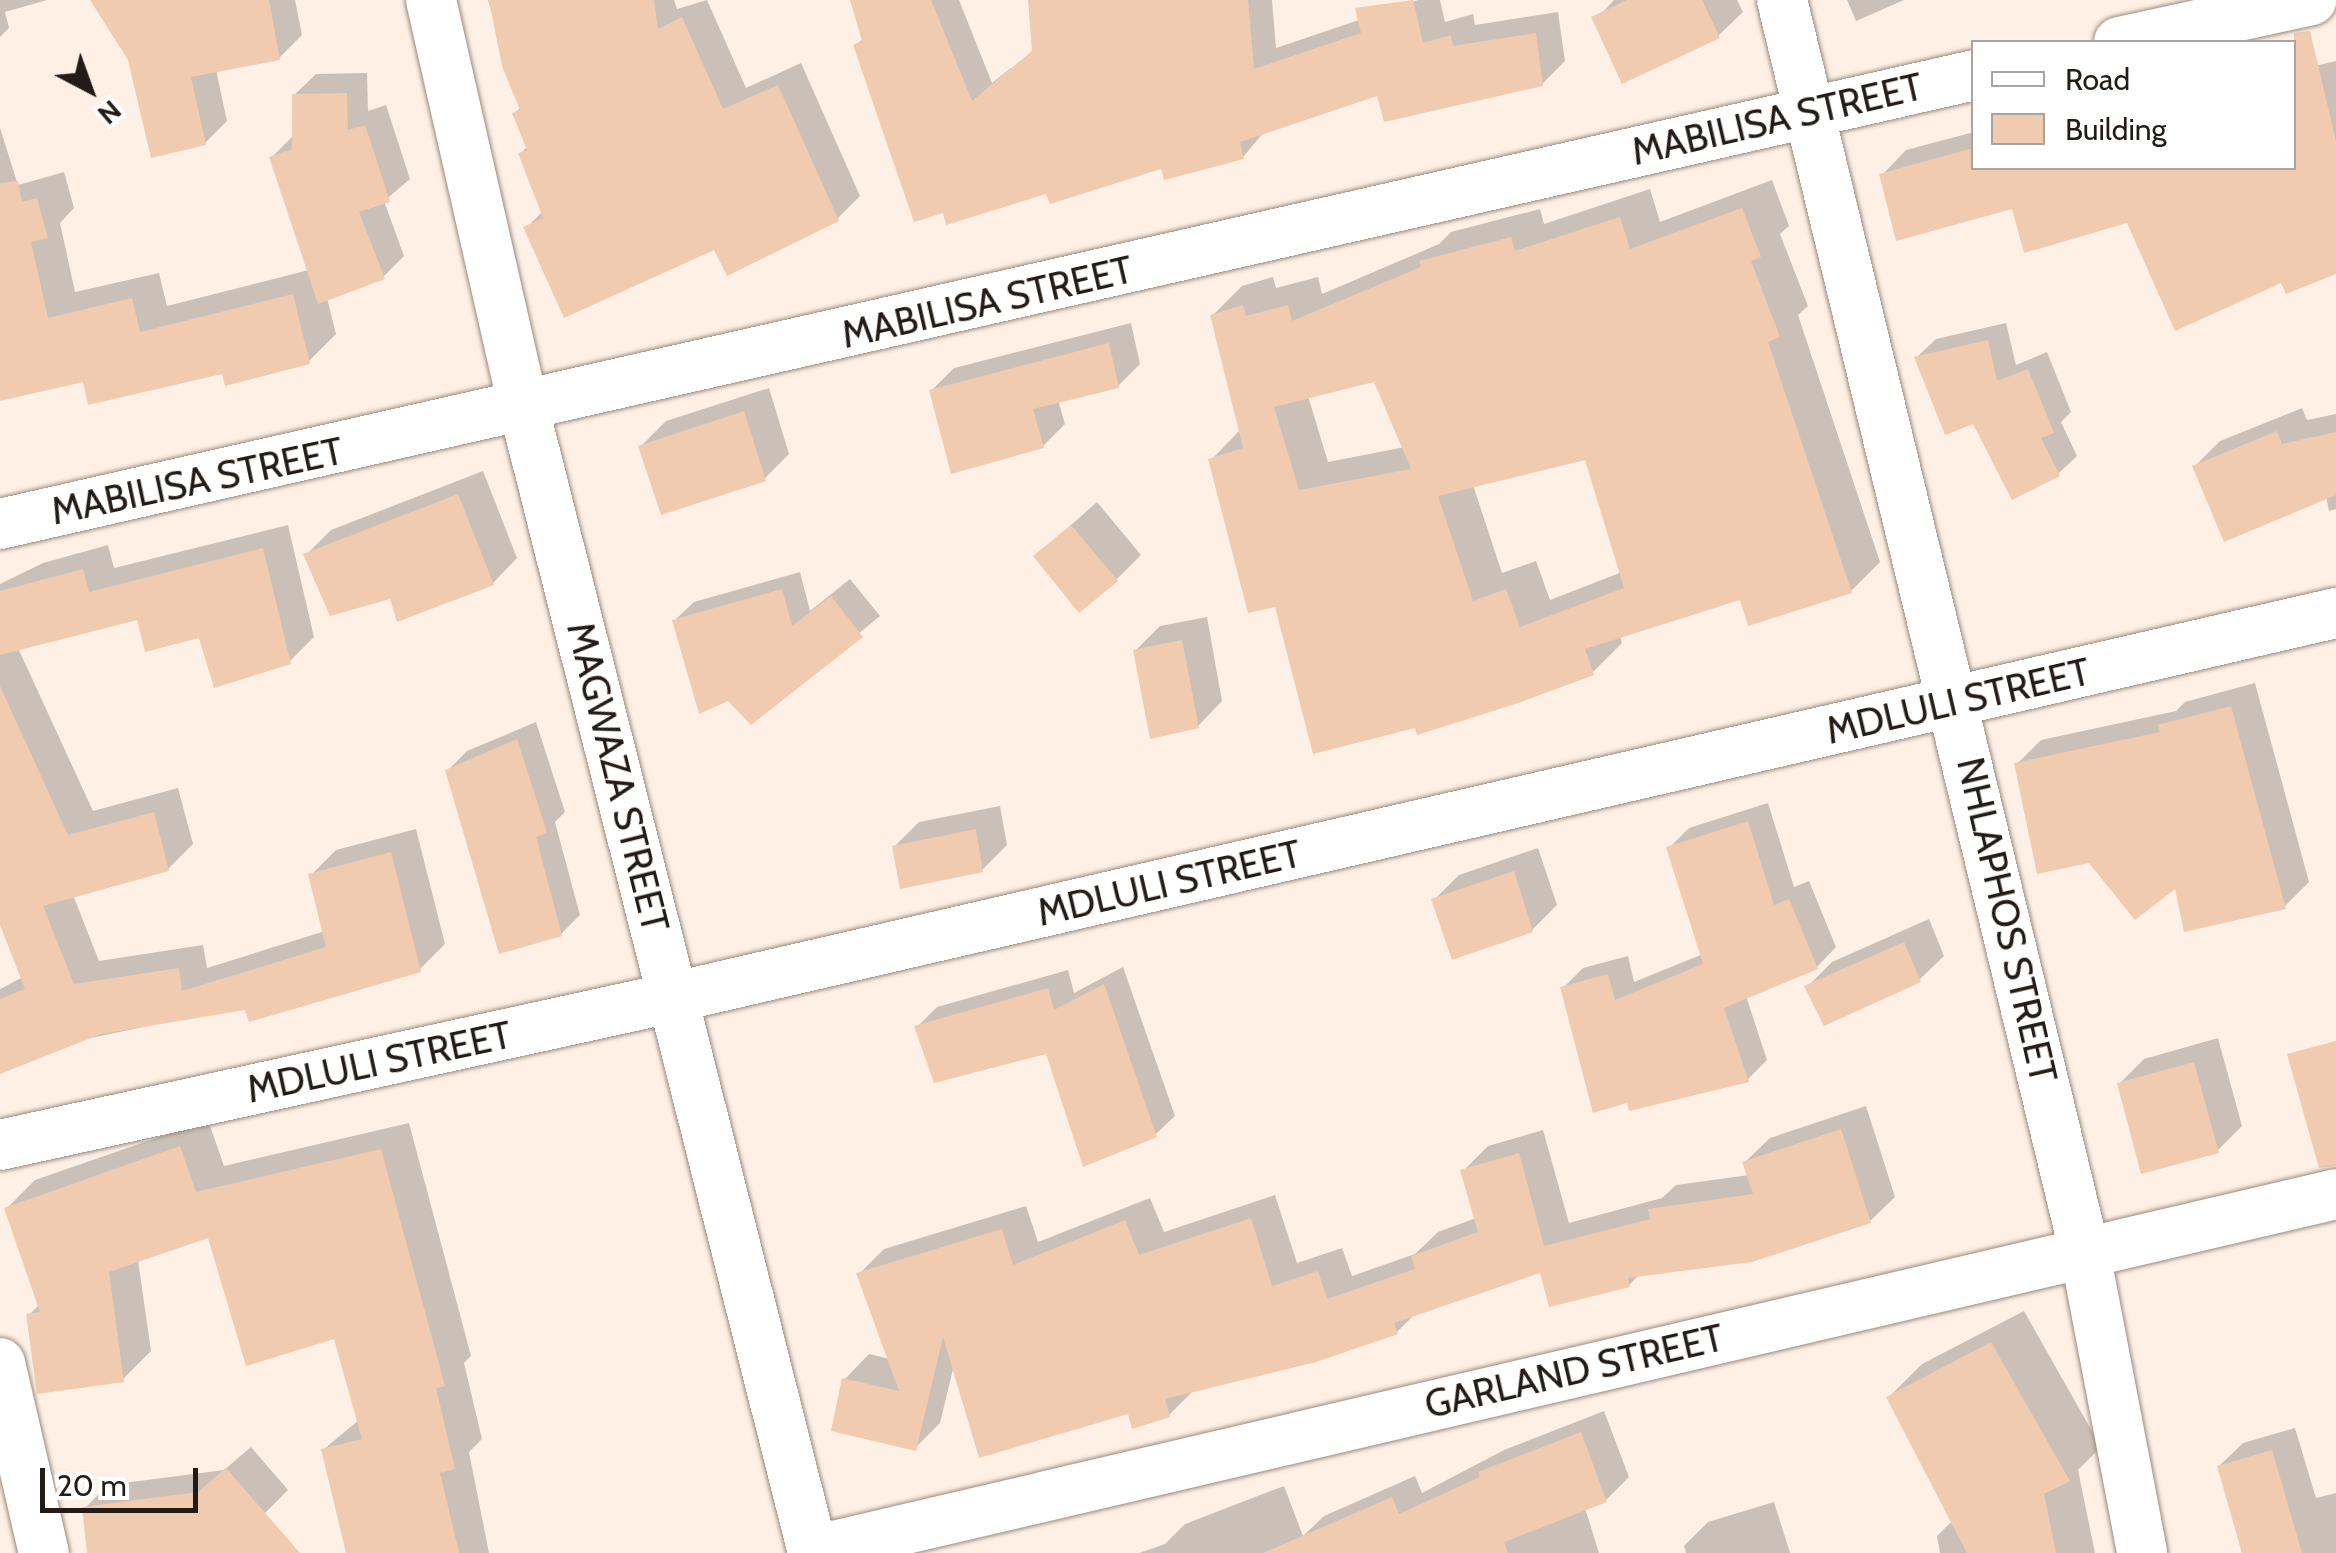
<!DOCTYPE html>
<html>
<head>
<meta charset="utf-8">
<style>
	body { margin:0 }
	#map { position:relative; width:2336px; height:1553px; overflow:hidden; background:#fef0e5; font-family:Cabin,sans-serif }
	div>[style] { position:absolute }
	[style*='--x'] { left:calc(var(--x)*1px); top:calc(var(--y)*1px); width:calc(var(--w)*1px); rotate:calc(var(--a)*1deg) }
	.shadow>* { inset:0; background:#0003 }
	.building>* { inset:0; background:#f0cbb0 }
	.roads { filter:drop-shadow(0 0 2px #9a8a7e) drop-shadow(0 0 2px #9a8a7e) }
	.street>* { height:50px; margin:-25px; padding:0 25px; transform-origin:25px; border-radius:25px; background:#fff }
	span { translate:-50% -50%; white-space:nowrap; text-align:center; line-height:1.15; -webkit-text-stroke:8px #fff; paint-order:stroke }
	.street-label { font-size:38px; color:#221b17 }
	.legend { position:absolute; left:1971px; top:40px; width:325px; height:130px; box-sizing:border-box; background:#fff; border:2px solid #a7a4a2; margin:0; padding:12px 18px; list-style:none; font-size:30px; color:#221b17 }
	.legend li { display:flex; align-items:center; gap:20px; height:50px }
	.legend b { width:50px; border:2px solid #a7a4a2 }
	.north { position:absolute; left:40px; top:40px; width:100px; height:100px; -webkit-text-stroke:8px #fff; paint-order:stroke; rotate:139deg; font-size:28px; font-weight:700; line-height:40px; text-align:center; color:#221b17 }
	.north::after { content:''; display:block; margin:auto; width:35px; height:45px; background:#221b17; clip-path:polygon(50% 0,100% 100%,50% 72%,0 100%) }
	.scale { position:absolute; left:40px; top:1468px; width:158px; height:45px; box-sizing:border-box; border:5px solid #221b17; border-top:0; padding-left:12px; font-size:30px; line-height:35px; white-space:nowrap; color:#221b17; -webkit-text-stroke:8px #fff; paint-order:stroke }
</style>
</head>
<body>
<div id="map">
	<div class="shadow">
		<div style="clip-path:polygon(0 0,47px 0,5px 12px,9px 28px,0 37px)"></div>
		<div style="clip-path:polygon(93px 0,295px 0,302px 35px,279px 58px,216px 70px,227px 121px,205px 143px,131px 59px)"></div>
		<div style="clip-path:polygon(488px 0,674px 0,677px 9px,707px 0,746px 88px,801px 63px,860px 196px,837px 219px,715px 247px,526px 228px,543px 211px,520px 154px,528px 146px,515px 113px,521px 107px)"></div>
		<div style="clip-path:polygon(853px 0,959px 0,992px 83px,1011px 68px,1040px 135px,1030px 0,1272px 0,1276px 48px,1418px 0,1440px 0,1445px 22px,1473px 14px,1475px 25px,1558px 12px,1565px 61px,1542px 84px,1379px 93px,1265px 131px,1243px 157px,1046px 185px,856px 45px,864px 38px)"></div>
		<div style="clip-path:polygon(1614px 0,1737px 0,1743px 12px,1718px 36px,1600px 15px)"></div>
		<div style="clip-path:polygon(1847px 0,1904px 0,1856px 21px)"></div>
		<div style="clip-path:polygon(2336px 61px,2336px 272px,2283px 280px,2128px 220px,2013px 206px,1882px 175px,1906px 150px,1974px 132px,1974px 168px,2294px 168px,2294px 71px)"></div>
		<div style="clip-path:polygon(367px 73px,368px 111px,386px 105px,410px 179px,384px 201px,404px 256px,383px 277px,327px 298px,336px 334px,309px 361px,85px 379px,0 399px,0 128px,18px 185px,64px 172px,74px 208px,60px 223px,75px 292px,159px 273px,167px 306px,309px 270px,272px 157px,293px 136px,294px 95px,316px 74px)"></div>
		<div style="clip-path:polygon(evenodd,1772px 180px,1789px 226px,1780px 234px,1808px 306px,1798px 315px,1880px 562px,1851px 591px,1742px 597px,1620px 636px,1622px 643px,1593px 672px,1416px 725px,1277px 604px,1211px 460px,1241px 429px,1213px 315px,1242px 286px,1273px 277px,1276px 288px,1318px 277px,1322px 294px,1439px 244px,1451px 232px,1540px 209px,1544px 224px,1650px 189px,1660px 222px,1772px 180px,1375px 379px,1405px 447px,1328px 462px,1308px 396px,1375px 379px,1772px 180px,1587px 457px,1622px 572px,1550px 600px,1536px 561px,1502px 573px,1473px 485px,1587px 457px)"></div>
		<div style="clip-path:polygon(1131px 323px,1140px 364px,1118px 386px,1058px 400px,1065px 424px,1043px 446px,932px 390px,954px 368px)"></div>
		<div style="clip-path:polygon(2006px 323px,2016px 365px,2047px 352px,2071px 412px,2061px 422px,2077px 456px,2058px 474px,1975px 421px,1917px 357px,1936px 339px)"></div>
		<div style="clip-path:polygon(769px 388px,789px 454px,765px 478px,641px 446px,666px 421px)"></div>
		<div style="clip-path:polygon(2302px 408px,2307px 420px,2336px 414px,2336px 509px,2329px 511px,2326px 496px,2195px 466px,2220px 441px)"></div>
		<div style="clip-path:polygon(483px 471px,517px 558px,493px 583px,391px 596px,306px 555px,331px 530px)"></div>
		<div style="clip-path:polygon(1097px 502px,1141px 555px,1116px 580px,1036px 556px)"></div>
		<div style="clip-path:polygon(288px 525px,314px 637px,289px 662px,139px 617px,18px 648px,93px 811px,178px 788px,193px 844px,168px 869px,73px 895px,99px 961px,203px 945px,207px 968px,325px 931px,311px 875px,336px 850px,416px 829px,445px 944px,420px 969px,0 1057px,0 989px,23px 977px,0 918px,0 584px,43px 563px,108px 545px,114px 568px)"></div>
		<div style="clip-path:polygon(800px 572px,810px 611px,850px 579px,880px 616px,752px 721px,675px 620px,694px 602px)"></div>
		<div style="clip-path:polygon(1207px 617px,1222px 701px,1198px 726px,1135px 651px,1160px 626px)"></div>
		<div style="clip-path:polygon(2255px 683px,2309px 882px,2285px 906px,2177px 885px,2017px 764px,2041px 740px,2176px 711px,2185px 702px)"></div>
		<div style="clip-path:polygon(536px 722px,565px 812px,555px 822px,580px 915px,561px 934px,448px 770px,467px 751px)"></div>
		<div style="clip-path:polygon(1768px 803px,1794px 887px,1809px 881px,1836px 947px,1817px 967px,1746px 996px,1767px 1060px,1747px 1080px,1563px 988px,1583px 968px,1628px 956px,1634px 982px,1703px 954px,1669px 848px,1689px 828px)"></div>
		<div style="clip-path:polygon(1000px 806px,1007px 845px,982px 870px,894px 847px,919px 822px)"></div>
		<div style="clip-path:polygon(1538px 848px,1557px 905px,1532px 930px,1434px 900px,1459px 875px)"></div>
		<div style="clip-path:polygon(1929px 919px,1944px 956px,1919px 980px,1807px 987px,1832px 962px)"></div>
		<div style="clip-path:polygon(1123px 967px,1175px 1116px,1155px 1135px,1048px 1051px,917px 1027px,937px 1007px,1068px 970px,1074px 993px)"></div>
		<div style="clip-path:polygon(2218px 1038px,2242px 1126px,2218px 1150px,2120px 1083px,2144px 1059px)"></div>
		<div style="clip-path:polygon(1866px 1106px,1895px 1197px,1870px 1221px,1640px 1274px,1629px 1285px,1542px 1270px,1416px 1313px,1397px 1332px,1195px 1389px,1169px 1415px,954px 1365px,940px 1423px,915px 1448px,845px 1379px,869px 1354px,890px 1359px,859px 1274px,884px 1249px,1026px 1206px,1038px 1242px,1150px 1198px,1164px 1232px,1275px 1195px,1297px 1263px,1342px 1248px,1352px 1276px,1415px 1254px,1438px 1232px,1476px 1218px,1463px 1171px,1488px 1146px,1543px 1130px,1569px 1223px,1662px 1198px,1676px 1185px,1749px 1175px,1745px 1162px,1770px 1138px)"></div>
		<div style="clip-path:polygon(208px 1120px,224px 1166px,409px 1123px,471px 1356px,464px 1363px,482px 1439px,469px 1452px,489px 1553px,349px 1553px,324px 1449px,359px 1420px,335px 1336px,209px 1235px,138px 1260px,151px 1351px,123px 1379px,29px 1315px,40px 1304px,7px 1208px,35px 1180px)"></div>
		<div style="clip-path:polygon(2024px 1311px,2101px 1447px,2078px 1470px,2095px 1553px,1940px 1553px,1937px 1536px,1953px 1520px,1889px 1397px,1922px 1364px)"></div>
		<div style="clip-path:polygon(1604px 1411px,1629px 1477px,1606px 1500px,1585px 1508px,1599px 1553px,1139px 1553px,1165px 1544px,1185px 1524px,1284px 1486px,1303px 1536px,1324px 1516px,1415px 1476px,1422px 1493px,1504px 1450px)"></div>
		<div style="clip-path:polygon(2295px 1428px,2316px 1498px,2336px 1493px,2336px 1553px,2242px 1553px,2219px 1466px,2243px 1443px)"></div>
		<div style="clip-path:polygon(251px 1447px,288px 1490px,265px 1513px,259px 1553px,90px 1553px,85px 1508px,108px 1485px,224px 1470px)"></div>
		<div style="clip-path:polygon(1774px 1502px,1790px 1553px,1686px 1553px,1684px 1546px,1708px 1522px)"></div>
	</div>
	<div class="building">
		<div style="clip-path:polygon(90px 0,269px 0,280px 60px,191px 77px,206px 145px,151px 158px,128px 60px)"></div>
		<div style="clip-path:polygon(489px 0,654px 0,658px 29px,682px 17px,723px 109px,778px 85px,839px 221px,727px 276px,714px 250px,564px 318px,523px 227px,543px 218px,518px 153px,527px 150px,512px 113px,520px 110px,502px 66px)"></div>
		<div style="clip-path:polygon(850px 0,931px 0,972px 101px,1032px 51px,1028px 0,1248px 0,1254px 69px,1361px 33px,1355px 8px,1413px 0,1423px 43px,1451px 35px,1453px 46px,1536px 33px,1543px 86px,1384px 122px,1377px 96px,1240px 142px,1244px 159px,1164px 180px,1161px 169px,1050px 204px,1046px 194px,946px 225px,943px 213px,914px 222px,853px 45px,862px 41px)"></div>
		<div style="clip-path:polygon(1627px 0,1702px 0,1720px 38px,1622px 84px,1591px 17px)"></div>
		<div style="clip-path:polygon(2310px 31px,2336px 141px,2336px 274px,2286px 294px,2281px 283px,2175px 331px,2127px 223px,2024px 253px,2012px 209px,1896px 241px,1879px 174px,1973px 148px,1974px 168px,2294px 168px,2294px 33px)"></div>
		<div style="clip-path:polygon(347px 93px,348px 130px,365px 125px,390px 202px,359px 212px,385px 279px,318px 304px,269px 157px,292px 149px,292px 94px)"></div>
		<div style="clip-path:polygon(18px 181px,22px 202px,37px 198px,48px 238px,31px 242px,48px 318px,132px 298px,140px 332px,293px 294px,310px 364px,225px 386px,222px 374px,88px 405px,83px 382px,0 401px,0 183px)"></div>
		<div style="clip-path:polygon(evenodd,1742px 208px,1761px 257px,1751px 261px,1780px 337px,1768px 342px,1852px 593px,1748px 626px,1740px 600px,1585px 649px,1594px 675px,1515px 704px,1417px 735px,1415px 728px,1313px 754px,1275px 607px,1248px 613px,1208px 459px,1243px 448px,1210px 315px,1243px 305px,1246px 316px,1288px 305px,1292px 321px,1421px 267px,1419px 261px,1511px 237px,1515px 251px,1620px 217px,1630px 249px,1742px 208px,1374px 382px,1411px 469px,1299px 490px,1274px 407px,1374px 382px,1742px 208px,1585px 460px,1624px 588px,1520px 627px,1506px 589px,1473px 601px,1438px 496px,1585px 460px)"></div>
		<div style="clip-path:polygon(1988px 340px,1997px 381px,2028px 369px,2054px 433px,2041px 438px,2060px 476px,2012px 500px,1973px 424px,1945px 435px,1914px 357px)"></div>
		<div style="clip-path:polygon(1109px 343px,1119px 388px,1033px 409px,1044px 448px,951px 474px,929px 390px)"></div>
		<div style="clip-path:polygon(744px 411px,766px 481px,661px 515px,638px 446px)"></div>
		<div style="clip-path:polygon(2277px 431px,2282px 444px,2336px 432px,2336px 495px,2224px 542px,2192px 466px)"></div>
		<div style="clip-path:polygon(458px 494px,494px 585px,397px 622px,390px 599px,330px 616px,303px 554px)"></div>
		<div style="clip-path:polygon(1071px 525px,1118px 581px,1079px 613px,1033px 556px)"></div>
		<div style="clip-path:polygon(263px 548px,291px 664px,214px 688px,199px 638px,145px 652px,137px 620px,0 655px,0 591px,83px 569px,89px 592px)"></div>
		<div style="clip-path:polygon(782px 589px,792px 626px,831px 596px,863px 637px,751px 725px,728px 701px,699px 714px,672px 620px)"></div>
		<div style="clip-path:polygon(1182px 640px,1199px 728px,1150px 739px,1133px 650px)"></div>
		<div style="clip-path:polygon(0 686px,68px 835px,154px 812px,169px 871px,43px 906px,74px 984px,179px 968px,182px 991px,326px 947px,308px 874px,391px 852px,421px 972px,249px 1022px,245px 1010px,101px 1034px,0 1074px,0 999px,25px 989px,0 925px)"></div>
		<div style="clip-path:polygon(2231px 706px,2286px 909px,2184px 932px,2175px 889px,2135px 920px,2089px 863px,2037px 874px,2014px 763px,2160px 732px,2158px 725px)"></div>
		<div style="clip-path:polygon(517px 739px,547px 833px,536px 837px,562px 936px,499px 954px,445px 770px)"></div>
		<div style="clip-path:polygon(1748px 821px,1774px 905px,1789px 899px,1818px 969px,1724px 1008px,1749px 1082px,1629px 1111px,1627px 1103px,1593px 1113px,1560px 987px,1608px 974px,1615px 1000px,1703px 964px,1666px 847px)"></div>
		<div style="clip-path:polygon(976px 829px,983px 872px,900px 889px,892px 846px)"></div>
		<div style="clip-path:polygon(1514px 871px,1533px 932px,1452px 960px,1431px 899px)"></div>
		<div style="clip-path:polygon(1904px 942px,1921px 982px,1824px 1026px,1804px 986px)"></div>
		<div style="clip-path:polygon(1104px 984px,1157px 1137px,1083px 1167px,1046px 1054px,934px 1083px,914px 1026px,1048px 988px,1054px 1010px)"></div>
		<div style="clip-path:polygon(2336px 1041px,2336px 1166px,2319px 1168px,2287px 1054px)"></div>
		<div style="clip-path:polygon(2194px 1062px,2219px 1153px,2141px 1174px,2117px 1083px)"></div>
		<div style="clip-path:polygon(1841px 1129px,1871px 1223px,1752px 1262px,1628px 1278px,1630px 1287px,1549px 1307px,1540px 1273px,1394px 1323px,1398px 1334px,1316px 1362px,1165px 1399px,1170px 1417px,1132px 1429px,1128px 1414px,979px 1458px,943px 1337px,916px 1451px,831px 1431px,842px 1378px,899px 1391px,856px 1273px,1002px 1229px,1013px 1265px,1125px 1220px,1139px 1255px,1251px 1218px,1272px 1286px,1318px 1271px,1327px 1299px,1415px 1269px,1411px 1256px,1478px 1232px,1460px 1170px,1519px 1153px,1544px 1246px,1650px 1219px,1648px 1209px,1753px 1194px,1742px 1162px)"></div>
		<div style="clip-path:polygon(180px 1146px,196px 1192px,381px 1149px,445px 1386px,436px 1388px,455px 1469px,440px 1473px,459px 1553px,346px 1553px,321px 1449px,362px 1439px,334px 1339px,246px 1366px,208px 1238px,109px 1272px,124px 1382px,37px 1394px,26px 1314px,40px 1312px,4px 1208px)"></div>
		<div style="clip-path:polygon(1991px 1342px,2070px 1481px,2044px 1494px,2056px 1553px,1967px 1553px,1886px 1397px)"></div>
		<div style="clip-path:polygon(1581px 1432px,1607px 1502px,1504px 1542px,1508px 1553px,1263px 1553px,1392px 1497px,1399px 1514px,1480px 1477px,1478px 1472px)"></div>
		<div style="clip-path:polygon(2272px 1450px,2302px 1553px,2242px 1553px,2217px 1466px)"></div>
		<div style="clip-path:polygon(226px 1468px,300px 1553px,87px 1553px,82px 1507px,198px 1492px)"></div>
	</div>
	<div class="roads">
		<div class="street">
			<div style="--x:431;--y:0;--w:419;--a:77.2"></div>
			<div style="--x:524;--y:409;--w:1180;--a:75.82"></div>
			<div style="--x:1782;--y:0;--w:1289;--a:76.41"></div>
			<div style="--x:2085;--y:1253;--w:305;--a:79.2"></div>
			<div style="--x:2119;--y:42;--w:197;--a:-12.3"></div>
			<div style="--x:0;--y:524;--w:2024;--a:-12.81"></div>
			<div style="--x:0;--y:1145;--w:691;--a:-12.37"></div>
			<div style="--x:675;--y:997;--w:1705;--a:-13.02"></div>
			<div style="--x:0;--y:1363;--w:195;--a:77"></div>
			<div style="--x:812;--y:1551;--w:1565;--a:-13.18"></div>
		</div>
	</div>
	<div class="street-label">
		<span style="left:1777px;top:119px;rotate:-13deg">MABILISA STREET</span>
		<span style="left:987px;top:302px;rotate:-13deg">MABILISA STREET</span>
		<span style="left:197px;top:481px;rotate:-12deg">MABILISA STREET</span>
		<span style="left:1958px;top:701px;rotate:-13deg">MDLULI STREET</span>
		<span style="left:618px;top:777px;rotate:76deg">MAGWAZA STREET</span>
		<span style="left:1169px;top:883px;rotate:-13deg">MDLULI STREET</span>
		<span style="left:2007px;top:920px;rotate:77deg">NHLAPHOS STREET</span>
		<span style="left:379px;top:1062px;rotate:-12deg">MDLULI STREET</span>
		<span style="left:1574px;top:1371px;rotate:-13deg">GARLAND STREET</span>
	</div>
	<ul class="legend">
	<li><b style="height:12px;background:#fff"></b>Road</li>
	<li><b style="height:28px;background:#f0cbb0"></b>Building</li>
	</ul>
	<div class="north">N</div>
	<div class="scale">20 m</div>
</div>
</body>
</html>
